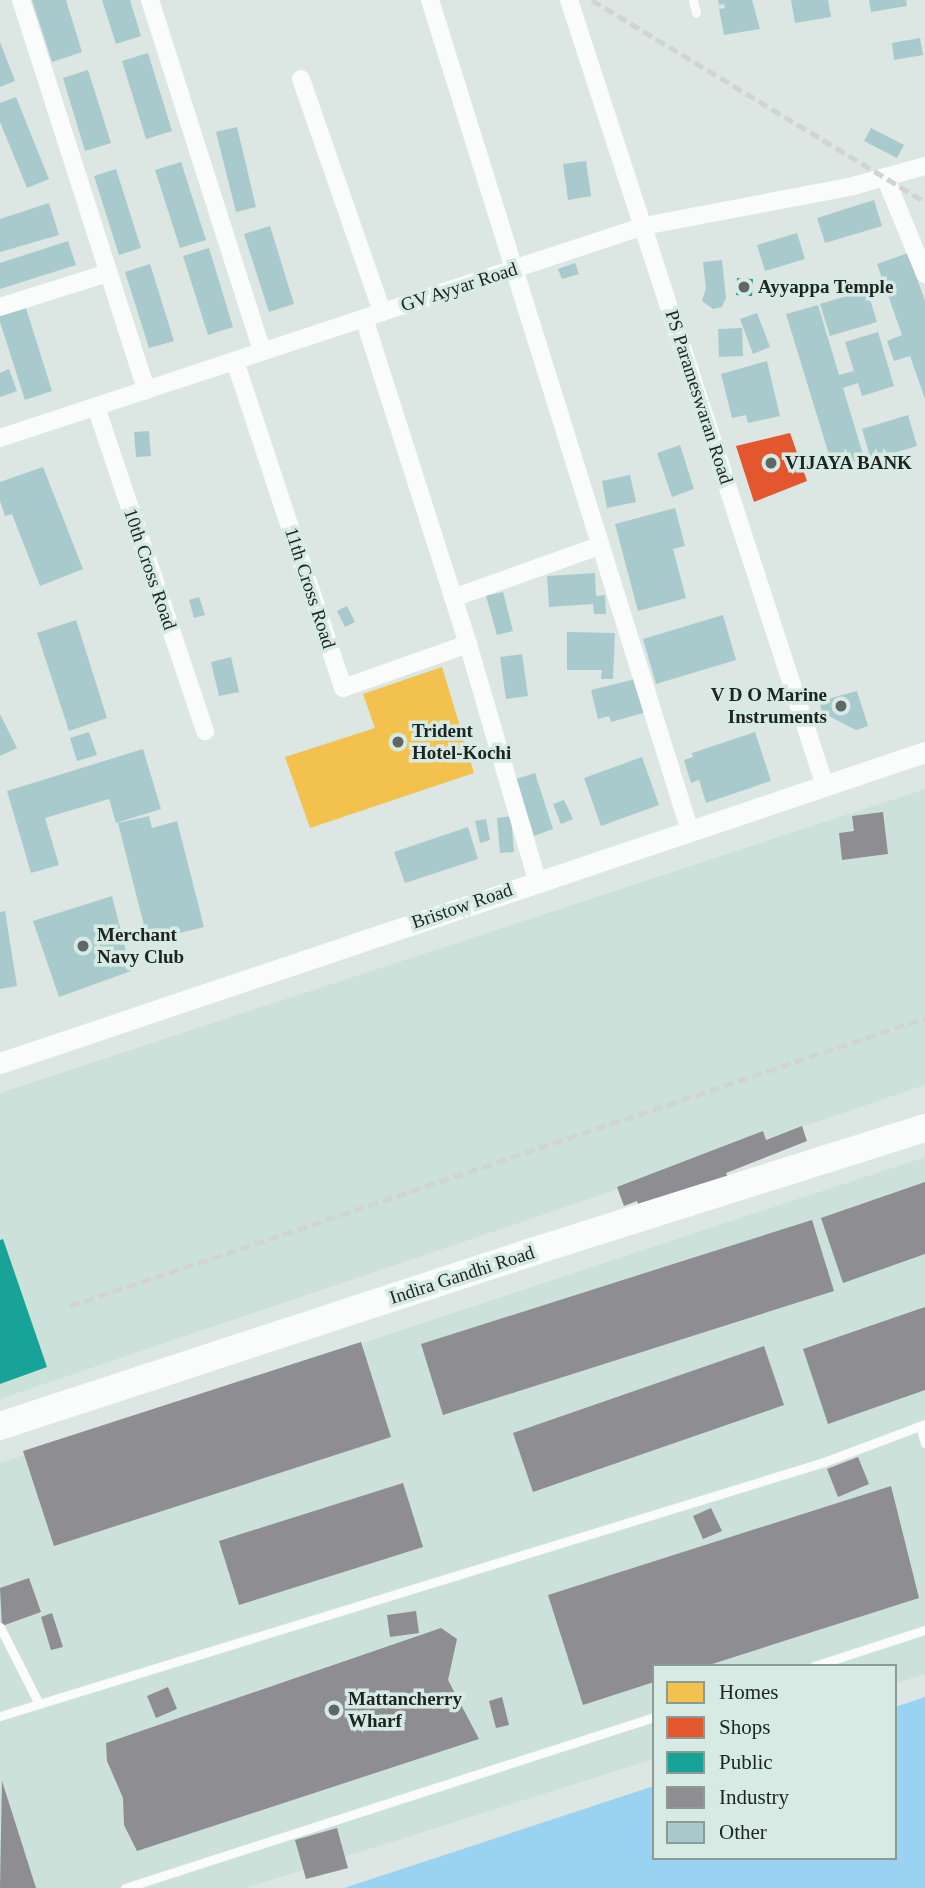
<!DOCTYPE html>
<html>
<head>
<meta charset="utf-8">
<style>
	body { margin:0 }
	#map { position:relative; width:925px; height:1888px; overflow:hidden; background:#dce6e3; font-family:"Times New Roman",serif }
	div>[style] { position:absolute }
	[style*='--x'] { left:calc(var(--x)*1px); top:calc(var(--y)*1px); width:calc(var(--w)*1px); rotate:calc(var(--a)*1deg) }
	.built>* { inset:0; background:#cce1da }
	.water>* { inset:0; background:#9ad2f1 }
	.homes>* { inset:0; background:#f2c14e }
	.shops>* { inset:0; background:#e4572e }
	.public>* { inset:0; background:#17a398 }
	.industry>* { inset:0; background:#8d8d92 }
	.building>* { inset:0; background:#a9cacc }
	.service>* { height:9px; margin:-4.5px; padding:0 4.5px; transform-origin:4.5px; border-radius:4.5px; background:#fafbfb }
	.minor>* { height:18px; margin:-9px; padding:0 9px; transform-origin:9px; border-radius:9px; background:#fafbfb }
	.tertiary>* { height:21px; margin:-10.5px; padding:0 10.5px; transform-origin:10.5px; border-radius:10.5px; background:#fafbfb }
	.trunk>* { height:28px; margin:-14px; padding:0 14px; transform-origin:14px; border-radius:14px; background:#fafbfb }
	.rail>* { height:5px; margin-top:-2.5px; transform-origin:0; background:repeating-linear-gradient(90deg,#d1d4d3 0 10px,transparent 0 15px) }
	.dots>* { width:19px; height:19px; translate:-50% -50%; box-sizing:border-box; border:4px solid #d7ebe4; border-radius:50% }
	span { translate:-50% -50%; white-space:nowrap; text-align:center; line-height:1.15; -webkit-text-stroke:7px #d7ebe4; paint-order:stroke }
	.street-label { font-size:19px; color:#1d2422 }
	.poi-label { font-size:19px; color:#1d2422; font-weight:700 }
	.left { translate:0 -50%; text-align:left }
	.right { translate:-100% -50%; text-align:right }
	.legend { position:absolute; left:652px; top:1664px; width:245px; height:196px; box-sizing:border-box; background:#d7ebe4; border:2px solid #8d9b96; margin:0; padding:9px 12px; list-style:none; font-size:21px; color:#1d2422 }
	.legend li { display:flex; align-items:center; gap:14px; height:35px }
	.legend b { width:35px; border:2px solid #8d9b96 }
</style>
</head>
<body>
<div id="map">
	<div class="built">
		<div style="clip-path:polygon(925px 789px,925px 1085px,0 1399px,0 1093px)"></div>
		<div style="clip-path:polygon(925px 1157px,925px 1674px,895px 1684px,895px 1666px,654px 1666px,654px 1759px,245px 1888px,0 1888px,0 1463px)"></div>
	</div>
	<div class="water">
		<div style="clip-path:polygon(925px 1697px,925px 1888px,344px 1888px,654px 1786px,654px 1858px,895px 1858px,895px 1707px)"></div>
	</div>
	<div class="homes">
		<div style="clip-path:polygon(442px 667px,474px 773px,310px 828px,285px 757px,375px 728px,363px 694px)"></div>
	</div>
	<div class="shops">
		<div style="clip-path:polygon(790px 433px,807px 481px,754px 502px,736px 446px)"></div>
	</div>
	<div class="public">
		<div style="clip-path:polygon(737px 278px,753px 279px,752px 296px,736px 295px)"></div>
		<div style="clip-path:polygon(3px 1239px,47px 1367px,0 1384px,0 1240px)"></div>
	</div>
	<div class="industry">
		<div style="clip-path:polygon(883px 812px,888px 854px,842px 860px,839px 833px,854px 831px,852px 816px)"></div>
		<div style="clip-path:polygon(802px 1126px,807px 1141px,726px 1173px,730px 1183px,642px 1214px,637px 1201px,624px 1206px,617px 1187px,763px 1131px,766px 1140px)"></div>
		<div style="clip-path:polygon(925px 1182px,925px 1254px,843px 1283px,821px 1218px)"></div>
		<div style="clip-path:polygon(812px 1220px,834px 1291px,443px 1415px,421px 1344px)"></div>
		<div style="clip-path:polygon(925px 1307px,925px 1390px,828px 1424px,803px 1349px)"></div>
		<div style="clip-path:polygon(361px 1342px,391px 1437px,54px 1546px,23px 1451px)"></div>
		<div style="clip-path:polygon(764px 1346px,784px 1405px,533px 1492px,513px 1433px)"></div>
		<div style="clip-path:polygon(858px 1457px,869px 1484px,838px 1497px,827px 1469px)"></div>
		<div style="clip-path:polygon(403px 1483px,423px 1547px,239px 1605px,219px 1541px)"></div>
		<div style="clip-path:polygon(891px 1486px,919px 1598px,706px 1666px,654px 1666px,654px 1682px,583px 1705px,548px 1595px)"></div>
		<div style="clip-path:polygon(711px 1508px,722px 1531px,703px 1539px,693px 1516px)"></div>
		<div style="clip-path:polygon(29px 1578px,41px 1612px,2px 1626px,0 1588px)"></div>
		<div style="clip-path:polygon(416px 1611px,419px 1633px,390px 1637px,387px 1615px)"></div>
		<div style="clip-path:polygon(52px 1613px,63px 1647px,51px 1650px,41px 1617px)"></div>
		<div style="clip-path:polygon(441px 1628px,457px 1639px,448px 1680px,479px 1739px,137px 1851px,124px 1825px,123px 1798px,107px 1761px,106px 1743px)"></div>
		<div style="clip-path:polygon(168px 1687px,177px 1709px,156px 1718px,147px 1696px)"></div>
		<div style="clip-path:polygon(502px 1697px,509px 1725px,496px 1728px,489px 1701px)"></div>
		<div style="clip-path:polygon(2px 1781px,36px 1888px,0 1888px)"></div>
		<div style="clip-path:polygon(337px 1828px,348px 1868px,306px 1879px,295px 1840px)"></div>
	</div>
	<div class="building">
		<div style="clip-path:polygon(32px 0,66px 0,82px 52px,52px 62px)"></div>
		<div style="clip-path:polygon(102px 0,130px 0,141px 36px,116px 44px)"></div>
		<div style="clip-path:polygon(718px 0,752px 0,760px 29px,724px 35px,719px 9px,725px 8px,724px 4px,719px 5px)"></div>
		<div style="clip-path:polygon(791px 0,828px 0,831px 17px,795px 23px)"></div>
		<div style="clip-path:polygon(869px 0,906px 0,907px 6px,871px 12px)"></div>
		<div style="clip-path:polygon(920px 38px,923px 55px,894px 60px,892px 43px)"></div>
		<div style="clip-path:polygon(0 42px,15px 81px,0 87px)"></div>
		<div style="clip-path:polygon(148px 53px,172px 131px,146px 139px,122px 61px)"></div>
		<div style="clip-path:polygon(88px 70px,111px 143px,85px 151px,63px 78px)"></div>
		<div style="clip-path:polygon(16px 97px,49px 179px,27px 188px,0 122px,0 103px)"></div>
		<div style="clip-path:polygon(237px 127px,256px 207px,236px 212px,216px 132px)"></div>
		<div style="clip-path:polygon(871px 128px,904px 145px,897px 158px,864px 141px)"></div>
		<div style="clip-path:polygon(586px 161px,591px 196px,568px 200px,563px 164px)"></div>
		<div style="clip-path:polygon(181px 162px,206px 240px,180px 248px,155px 170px)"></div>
		<div style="clip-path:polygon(116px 169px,141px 248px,119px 255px,94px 176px)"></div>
		<div style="clip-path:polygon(874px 200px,882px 226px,825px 243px,817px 218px)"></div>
		<div style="clip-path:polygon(49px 203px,59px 235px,0 252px,0 219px)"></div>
		<div style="clip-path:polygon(270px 226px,294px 304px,269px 312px,244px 234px)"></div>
		<div style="clip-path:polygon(797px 233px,805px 259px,765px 271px,757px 245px)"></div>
		<div style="clip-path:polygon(68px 241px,76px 265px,0 289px,0 263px)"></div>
		<div style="clip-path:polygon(209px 248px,233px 327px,208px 335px,183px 256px)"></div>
		<div style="clip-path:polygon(908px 253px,925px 301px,925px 399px,910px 356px,894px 361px,887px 341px,902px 335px,877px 264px)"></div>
		<div style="clip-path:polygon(722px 260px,726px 298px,722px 307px,713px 309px,702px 301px,706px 288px,703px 262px)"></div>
		<div style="clip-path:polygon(575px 263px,579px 274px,562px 279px,558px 269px)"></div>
		<div style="clip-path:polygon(150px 264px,174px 341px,149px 348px,125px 272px)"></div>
		<div style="clip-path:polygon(867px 290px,877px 322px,830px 336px,820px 304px)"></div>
		<div style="clip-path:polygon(25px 305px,52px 391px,25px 400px,0 322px,0 313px)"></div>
		<div style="clip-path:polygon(818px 305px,839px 375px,854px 371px,845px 342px,878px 332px,894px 386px,862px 396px,858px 383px,843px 388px,864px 458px,833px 468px,786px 314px)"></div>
		<div style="clip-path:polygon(757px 313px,770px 347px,753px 354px,740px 319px)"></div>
		<div style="clip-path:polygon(742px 328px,743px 356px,719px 357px,718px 329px)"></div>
		<div style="clip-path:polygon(767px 361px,780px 416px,748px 423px,746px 415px,732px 418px,721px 374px)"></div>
		<div style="clip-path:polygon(9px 369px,17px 391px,0 397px,0 373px)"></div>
		<div style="clip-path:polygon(908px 415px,917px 446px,871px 460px,862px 429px)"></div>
		<div style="clip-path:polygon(149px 431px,151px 456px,136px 457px,134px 432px)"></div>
		<div style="clip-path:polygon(680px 445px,694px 489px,672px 497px,657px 453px)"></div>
		<div style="clip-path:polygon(43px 467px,83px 569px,40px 586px,12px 514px,5px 516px,0 501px,0 482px)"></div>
		<div style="clip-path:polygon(630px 475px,636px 502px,607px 508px,602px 481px)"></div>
		<div style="clip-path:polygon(675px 508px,685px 546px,673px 549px,686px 598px,638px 611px,615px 524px)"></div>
		<div style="clip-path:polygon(595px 573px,596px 596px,605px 595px,606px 614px,594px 614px,593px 604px,549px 607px,547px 576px)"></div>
		<div style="clip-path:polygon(503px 592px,513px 631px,497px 635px,486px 596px)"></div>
		<div style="clip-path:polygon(199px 597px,205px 615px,194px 618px,189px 600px)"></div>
		<div style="clip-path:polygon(347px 606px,355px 622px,345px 627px,337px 611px)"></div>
		<div style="clip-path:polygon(723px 615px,736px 660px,656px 684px,643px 639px)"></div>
		<div style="clip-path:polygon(76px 620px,107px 718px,69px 731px,37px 633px)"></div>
		<div style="clip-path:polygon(567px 632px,615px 633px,613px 679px,601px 679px,602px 670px,567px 670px)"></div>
		<div style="clip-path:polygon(522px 654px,528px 696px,506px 699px,500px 657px)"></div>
		<div style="clip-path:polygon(231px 657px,239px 692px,219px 696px,211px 662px)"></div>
		<div style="clip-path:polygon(639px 678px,647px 712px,611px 722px,609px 716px,598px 719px,591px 690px)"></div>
		<div style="clip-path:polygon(857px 691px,868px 726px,856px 730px,821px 712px,820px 701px)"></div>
		<div style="clip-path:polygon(0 714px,17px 748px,0 756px)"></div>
		<div style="clip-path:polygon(89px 732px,97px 755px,77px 761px,70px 738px)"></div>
		<div style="clip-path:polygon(755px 732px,771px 781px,706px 803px,699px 780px,691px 783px,684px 760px,693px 757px,692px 753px)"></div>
		<div style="clip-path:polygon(143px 749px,161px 809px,116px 823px,109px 799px,45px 818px,59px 865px,31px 873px,7px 791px)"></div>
		<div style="clip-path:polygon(642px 757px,659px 805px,601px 826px,584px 778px)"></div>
		<div style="clip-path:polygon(535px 773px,553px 829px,534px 836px,516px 779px)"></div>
		<div style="clip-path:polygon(564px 800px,573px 819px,561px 824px,553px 804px)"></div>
		<div style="clip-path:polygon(149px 816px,152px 828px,177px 821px,204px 927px,148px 941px,118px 823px)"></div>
		<div style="clip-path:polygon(511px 816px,514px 852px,500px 853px,497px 818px)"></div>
		<div style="clip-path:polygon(486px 819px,490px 840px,480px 843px,475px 821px)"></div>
		<div style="clip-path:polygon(468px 827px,478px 859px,405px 883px,394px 852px)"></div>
		<div style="clip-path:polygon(112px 896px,131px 971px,59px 997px,33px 921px)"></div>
		<div style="clip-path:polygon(5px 911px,17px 986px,0 989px,0 912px)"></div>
	</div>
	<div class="service">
		<div style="--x:693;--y:0;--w:13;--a:77"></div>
		<div style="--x:920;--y:1426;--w:18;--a:74"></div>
		<div style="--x:0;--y:1627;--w:86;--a:63.1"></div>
		<div style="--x:814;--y:1666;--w:117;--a:-18"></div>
		<div style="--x:0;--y:1716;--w:862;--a:-17.13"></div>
		<div style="--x:824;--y:1462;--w:108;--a:-20.6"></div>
		<div style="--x:125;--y:1888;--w:556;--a:-17.91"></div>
	</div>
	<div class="minor">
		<div style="--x:21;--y:0;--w:410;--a:72.2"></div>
		<div style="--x:150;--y:0;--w:369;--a:72.3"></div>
		<div style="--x:430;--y:0;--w:871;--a:72.63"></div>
		<div style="--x:569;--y:0;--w:827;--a:71.96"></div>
		<div style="--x:301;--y:79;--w:247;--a:70.8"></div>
		<div style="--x:885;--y:177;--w:105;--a:67.6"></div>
		<div style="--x:0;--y:307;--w:113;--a:-17.5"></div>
		<div style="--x:364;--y:318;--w:342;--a:72.3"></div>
		<div style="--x:468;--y:644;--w:246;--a:73.7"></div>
		<div style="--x:235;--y:361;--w:344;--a:71.7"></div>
		<div style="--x:343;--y:688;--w:133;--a:-19.4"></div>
		<div style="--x:96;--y:407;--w:342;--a:71.4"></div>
		<div style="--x:0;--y:438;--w:678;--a:-18.22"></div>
		<div style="--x:644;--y:226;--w:213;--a:-10.8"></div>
		<div style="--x:853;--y:186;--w:75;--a:-15.5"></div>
		<div style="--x:453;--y:598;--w:155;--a:-19.6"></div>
	</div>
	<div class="tertiary">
		<div style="--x:0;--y:1063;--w:976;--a:-18.58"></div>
	</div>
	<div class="trunk">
		<div style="--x:0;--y:1426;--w:572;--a:-18.12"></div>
		<div style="--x:544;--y:1248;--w:399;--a:-17.5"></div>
	</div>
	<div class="rail">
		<div style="--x:592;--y:0;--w:389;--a:31.2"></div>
		<div style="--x:70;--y:1306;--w:902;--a:-18.62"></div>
	</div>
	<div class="dots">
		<div style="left:744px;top:287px;background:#606866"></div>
		<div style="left:771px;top:463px;background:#606866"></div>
		<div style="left:841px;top:706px;background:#606866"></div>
		<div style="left:398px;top:742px;background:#606866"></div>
		<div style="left:83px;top:946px;background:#606866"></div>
		<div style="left:334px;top:1710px;background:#606866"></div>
	</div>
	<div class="street-label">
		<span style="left:459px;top:287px;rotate:-18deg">GV Ayyar Road</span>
		<span style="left:699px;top:397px;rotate:72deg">PS Parameswaran Road</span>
		<span style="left:150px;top:569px;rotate:71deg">10th Cross Road</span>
		<span style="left:310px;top:588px;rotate:72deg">11th Cross Road</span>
		<span style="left:462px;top:906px;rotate:-19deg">Bristow Road</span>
		<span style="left:462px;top:1275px;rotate:-18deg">Indira Gandhi Road</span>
	</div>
	<div class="poi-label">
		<span class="left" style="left:758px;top:287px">Ayyappa Temple</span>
		<span class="left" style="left:785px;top:463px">VIJAYA BANK</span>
		<span class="right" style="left:827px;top:706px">V D O Marine<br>Instruments</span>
		<span class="left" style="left:412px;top:742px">Trident<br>Hotel-Kochi</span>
		<span class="left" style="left:97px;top:946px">Merchant<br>Navy Club</span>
		<span class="left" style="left:348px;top:1710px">Mattancherry<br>Wharf</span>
	</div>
	<ul class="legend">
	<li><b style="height:19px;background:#f2c14e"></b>Homes</li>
	<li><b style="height:19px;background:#e4572e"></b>Shops</li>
	<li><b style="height:19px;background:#17a398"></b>Public</li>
	<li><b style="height:19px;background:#8d8d92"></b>Industry</li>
	<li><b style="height:19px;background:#a9cacc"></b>Other</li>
	</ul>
</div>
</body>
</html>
